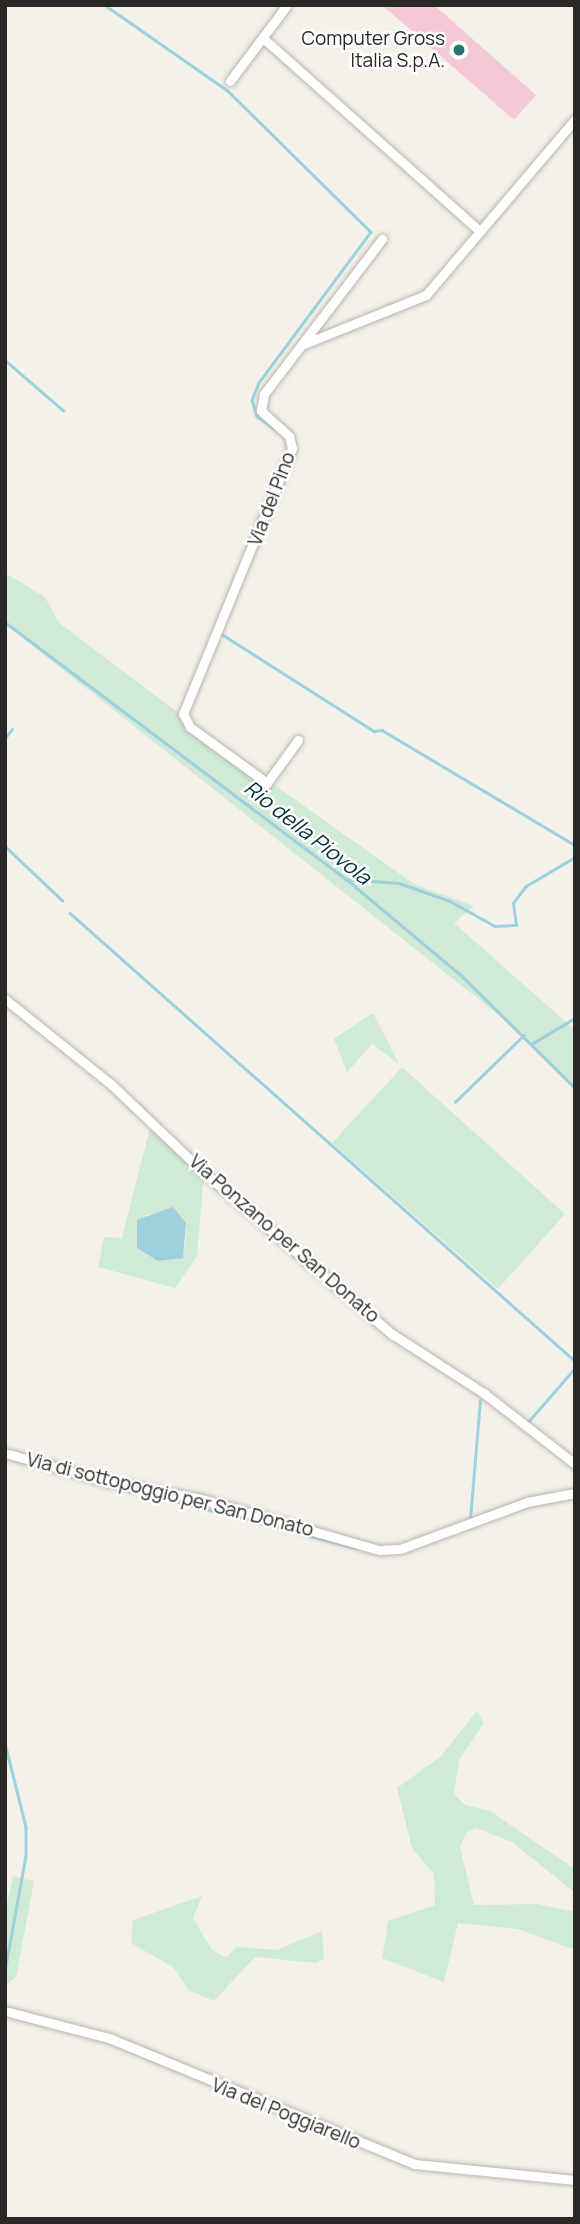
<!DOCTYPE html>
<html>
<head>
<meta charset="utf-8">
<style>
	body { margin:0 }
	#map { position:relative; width:580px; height:2224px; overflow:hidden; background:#f4f1eb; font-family:Manrope,sans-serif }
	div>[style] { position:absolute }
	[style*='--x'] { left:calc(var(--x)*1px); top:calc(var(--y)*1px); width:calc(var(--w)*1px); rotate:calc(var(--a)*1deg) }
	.green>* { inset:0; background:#cfead6 }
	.water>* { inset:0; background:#9ed1db }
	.stream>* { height:2.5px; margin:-1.25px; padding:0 1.25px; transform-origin:1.25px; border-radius:1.25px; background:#9ed1db }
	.building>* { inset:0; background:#f4c8d7 }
	.roads { filter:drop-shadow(0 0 2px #b8b5af) drop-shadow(0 0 2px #b8b5af) }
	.minor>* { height:9px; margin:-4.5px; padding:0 4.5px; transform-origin:4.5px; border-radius:4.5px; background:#fff }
	.dots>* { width:19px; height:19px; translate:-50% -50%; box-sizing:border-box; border:4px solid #fff; border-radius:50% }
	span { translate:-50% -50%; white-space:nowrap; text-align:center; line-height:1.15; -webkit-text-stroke:5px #fff; paint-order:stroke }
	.poi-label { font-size:19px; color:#292826 }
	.right { translate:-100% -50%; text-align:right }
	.street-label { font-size:19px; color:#292826 }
	.water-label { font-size:21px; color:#003139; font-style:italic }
	.frame { position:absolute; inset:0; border:7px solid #292826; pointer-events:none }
</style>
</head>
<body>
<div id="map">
	<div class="green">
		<div style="clip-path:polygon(5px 573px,45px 597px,58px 622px,266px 779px,414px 884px,474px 906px,454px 923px,575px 1030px,575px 1088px,524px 1035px,5px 624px)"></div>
		<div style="clip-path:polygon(373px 1013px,399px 1064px,372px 1044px,347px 1072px,334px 1039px)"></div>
		<div style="clip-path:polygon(402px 1067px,565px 1214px,498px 1289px,332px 1143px)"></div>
		<div style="clip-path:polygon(evenodd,152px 1120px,204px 1173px,197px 1256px,175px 1288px,98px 1267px,104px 1237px,122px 1238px,152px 1120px,158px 1213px,186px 1223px,185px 1247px,146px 1215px,158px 1213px)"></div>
		<div style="clip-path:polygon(477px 1711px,484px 1723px,459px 1760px,454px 1794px,465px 1805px,490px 1811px,575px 1869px,575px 1893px,512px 1842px,476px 1828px,466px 1833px,460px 1847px,474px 1905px,538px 1904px,574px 1912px,575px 1950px,518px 1929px,458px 1923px,444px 1982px,382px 1958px,388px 1921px,435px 1905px,434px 1874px,412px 1848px,397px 1788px,440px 1757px)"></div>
		<div style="clip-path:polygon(13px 1876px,34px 1881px,16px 1977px,5px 1986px,5px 1913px)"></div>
		<div style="clip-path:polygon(202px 1896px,193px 1918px,212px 1950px,226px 1957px,237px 1947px,277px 1950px,322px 1931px,324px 1959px,316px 1963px,255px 1957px,214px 2001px,189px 1990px,173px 1967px,131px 1943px,133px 1920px)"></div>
	</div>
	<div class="water">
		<div style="clip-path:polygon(173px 1207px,186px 1223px,183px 1258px,158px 1261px,137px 1248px,137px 1220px)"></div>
	</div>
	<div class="stream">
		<div style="--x:105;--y:5;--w:149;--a:34.9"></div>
		<div style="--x:227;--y:90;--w:202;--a:44.6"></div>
		<div style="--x:371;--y:232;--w:188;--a:126.6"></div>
		<div style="--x:259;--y:383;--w:18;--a:112"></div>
		<div style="--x:252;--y:400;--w:17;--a:73"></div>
		<div style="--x:257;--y:416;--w:22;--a:36"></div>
		<div style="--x:5;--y:360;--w:77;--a:40.8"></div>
		<div style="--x:5;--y:622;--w:427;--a:37"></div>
		<div style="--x:346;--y:879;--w:151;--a:39.9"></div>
		<div style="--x:462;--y:976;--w:159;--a:44.7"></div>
		<div style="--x:220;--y:633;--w:183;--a:32.5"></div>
		<div style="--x:374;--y:731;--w:8;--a:-7"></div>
		<div style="--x:382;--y:730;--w:225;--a:30.8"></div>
		<div style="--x:5;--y:738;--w:11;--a:-52"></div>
		<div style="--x:5;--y:846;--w:79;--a:43.5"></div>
		<div style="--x:346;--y:879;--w:53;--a:4.3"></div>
		<div style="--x:399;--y:883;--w:54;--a:19.4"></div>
		<div style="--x:450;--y:901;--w:51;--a:29.1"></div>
		<div style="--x:495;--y:926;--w:21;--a:-3"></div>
		<div style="--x:516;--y:925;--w:22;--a:-98"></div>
		<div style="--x:513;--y:903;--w:21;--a:-53"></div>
		<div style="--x:526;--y:886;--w:57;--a:-30.6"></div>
		<div style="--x:70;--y:913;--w:675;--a:41.58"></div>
		<div style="--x:533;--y:1043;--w:49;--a:-30.8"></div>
		<div style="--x:455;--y:1102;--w:96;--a:-44.2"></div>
		<div style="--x:527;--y:1423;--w:73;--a:-48.9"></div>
		<div style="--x:98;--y:1484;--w:61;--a:13.3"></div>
		<div style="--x:171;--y:1500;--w:192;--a:14.5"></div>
		<div style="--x:470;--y:1519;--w:119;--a:-85.2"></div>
		<div style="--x:5;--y:1743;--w:87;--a:76"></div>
		<div style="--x:26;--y:1827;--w:29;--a:90"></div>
		<div style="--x:26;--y:1856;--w:118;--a:100.3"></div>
	</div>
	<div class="building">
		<div style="clip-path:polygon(382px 5px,434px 5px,536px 95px,514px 120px)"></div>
	</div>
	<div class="roads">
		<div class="minor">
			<div style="--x:263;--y:38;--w:287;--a:41.7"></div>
			<div style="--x:230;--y:81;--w:95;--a:-53.1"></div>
			<div style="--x:304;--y:344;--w:131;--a:-21.9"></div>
			<div style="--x:426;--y:295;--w:231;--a:-49.7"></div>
			<div style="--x:298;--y:740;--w:53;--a:125.8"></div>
			<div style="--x:267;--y:783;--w:95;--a:-144"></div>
			<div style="--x:190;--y:727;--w:15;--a:-118"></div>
			<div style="--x:183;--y:714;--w:287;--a:-67.7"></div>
			<div style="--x:292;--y:448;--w:12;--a:-104"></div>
			<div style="--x:289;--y:436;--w:38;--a:-138"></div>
			<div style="--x:261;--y:411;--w:17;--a:-80"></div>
			<div style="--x:264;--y:394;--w:195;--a:-52.7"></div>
			<div style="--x:5;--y:999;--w:137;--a:38.8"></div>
			<div style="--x:112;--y:1085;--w:123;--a:43.7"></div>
			<div style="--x:201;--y:1170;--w:252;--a:40.7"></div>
			<div style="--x:392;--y:1334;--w:111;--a:32.8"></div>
			<div style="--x:485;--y:1394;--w:114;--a:37.9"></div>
			<div style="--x:5;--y:1453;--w:104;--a:15.6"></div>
			<div style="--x:105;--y:1481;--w:98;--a:10.6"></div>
			<div style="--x:201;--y:1499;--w:185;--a:16"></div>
			<div style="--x:379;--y:1550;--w:21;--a:-3"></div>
			<div style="--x:400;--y:1549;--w:135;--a:-20.3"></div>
			<div style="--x:527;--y:1502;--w:49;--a:-10.6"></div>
			<div style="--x:5;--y:2011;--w:107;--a:14.6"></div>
			<div style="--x:109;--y:2038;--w:330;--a:22.4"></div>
			<div style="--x:414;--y:2164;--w:162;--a:5.7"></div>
		</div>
	</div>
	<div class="dots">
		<div style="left:459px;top:50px;background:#2c756f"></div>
	</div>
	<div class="poi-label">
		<span class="right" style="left:445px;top:50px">Computer Gross<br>Italia S.p.A.</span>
	</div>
	<div class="street-label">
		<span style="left:272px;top:499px;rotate:-69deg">Via del Pino</span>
		<span style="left:284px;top:1239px;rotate:41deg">Via Ponzano per San Donato</span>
		<span style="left:170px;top:1495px;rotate:14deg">Via di sottopoggio per San Donato</span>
		<span style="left:286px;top:2114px;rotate:22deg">Via del Poggiarello</span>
	</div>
	<div class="water-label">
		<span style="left:308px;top:832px;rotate:38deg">Rio della Piovola</span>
	</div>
	<div class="frame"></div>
</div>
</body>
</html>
